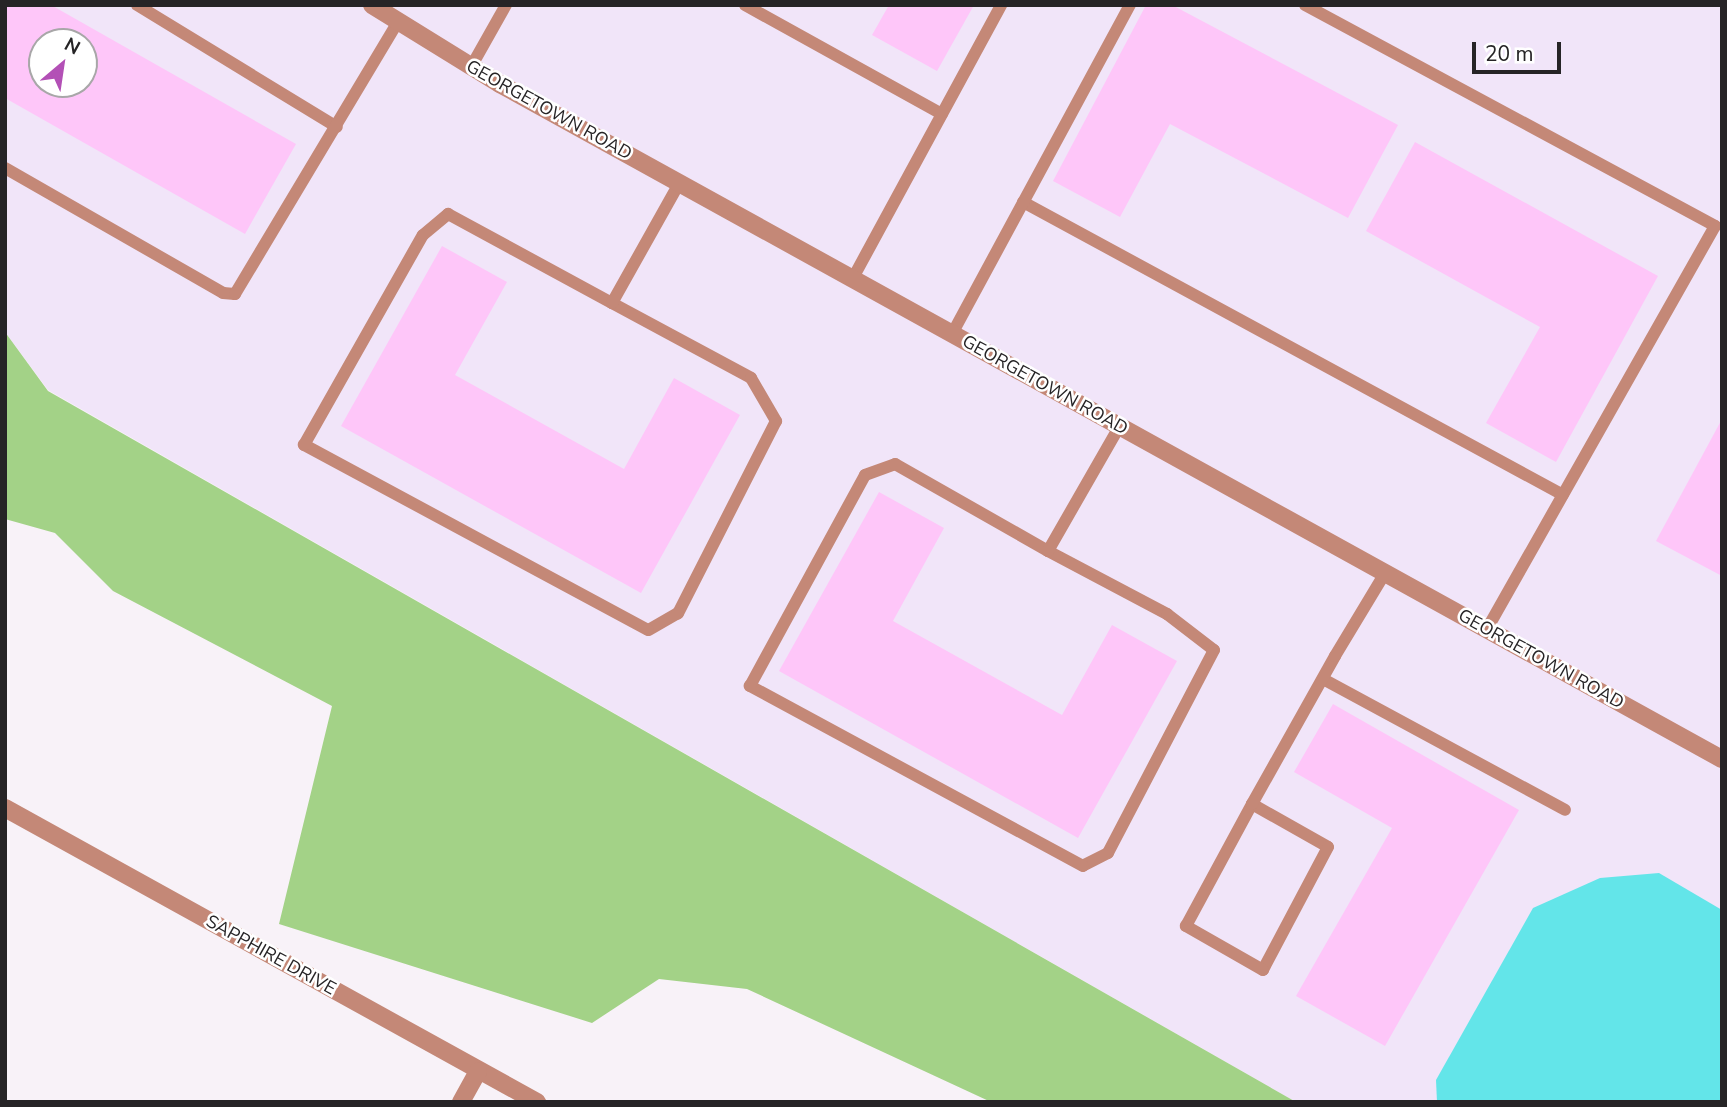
<!DOCTYPE html>
<html>
<head>
<meta charset="utf-8">
<style>
	body { margin:0 }
	#map { position:relative; width:1727px; height:1107px; overflow:hidden; background:#f8f2f8; font-family:"Nunito Sans",sans-serif }
	div>[style] { position:absolute }
	[style*='--x'] { left:calc(var(--x)*1px); top:calc(var(--y)*1px); width:calc(var(--w)*1px); rotate:calc(var(--a)*1deg) }
	.commercial>* { inset:0; background:#f1e5f9 }
	.forest>* { inset:0; background:#a3d287 }
	.water>* { inset:0; background:#63e5e9 }
	.building>* { inset:0; background:#fec6f9 }
	.service>* { height:12px; margin:-6px; padding:0 6px; transform-origin:6px; border-radius:6px; background:#c48877 }
	.minor>* { height:18px; margin:-9px; padding:0 9px; transform-origin:9px; border-radius:9px; background:#c48877 }
	span { translate:-50% -50%; white-space:nowrap; text-align:center; line-height:1.15; -webkit-text-stroke:5px #fff; paint-order:stroke }
	.street-label { font-size:18px; color:#262426 }
	.frame { position:absolute; inset:0; border:7px solid #262426; pointer-events:none }
	.north { position:absolute; left:28px; top:28px; width:70px; height:70px; box-sizing:border-box; background:#fff; border:2px solid #a8a7a8; border-radius:50%; rotate:29deg; font-size:19px; font-weight:700; line-height:28px; text-align:center; color:#262426 }
	.north::after { content:''; display:block; margin:auto; width:24px; height:32px; background:#b350b6; clip-path:polygon(50% 0,100% 100%,50% 72%,0 100%) }
	.scale { position:absolute; left:1472px; top:42px; width:89px; height:32px; box-sizing:border-box; border:4px solid #262426; border-top:0; padding-left:9px; font-size:21px; line-height:24px; white-space:nowrap; color:#262426; -webkit-text-stroke:5px #fff; paint-order:stroke }
</style>
</head>
<body>
<div id="map">
	<div class="commercial">
		<div style="clip-path:polygon(evenodd,5px 5px,1722px 5px,1722px 1102px,1296px 1102px,48px 390px,5px 332px,5px 5px,42px 42px,84px 42px,84px 84px,42px 84px,42px 42px)"></div>
	</div>
	<div class="forest">
		<div style="clip-path:polygon(5px 332px,48px 391px,1296px 1102px,991px 1102px,747px 989px,659px 979px,592px 1023px,279px 924px,332px 706px,113px 591px,55px 533px,5px 519px)"></div>
	</div>
	<div class="water">
		<div style="clip-path:polygon(1659px 873px,1722px 910px,1722px 1102px,1437px 1102px,1436px 1080px,1533px 908px,1600px 878px)"></div>
	</div>
	<div class="building">
		<div style="clip-path:polygon(evenodd,5px 5px,51px 5px,296px 144px,245px 234px,5px 98px,5px 5px,42px 42px,84px 42px,84px 84px,42px 84px,42px 42px)"></div>
		<div style="clip-path:polygon(889px 5px,974px 5px,937px 71px,872px 35px)"></div>
		<div style="clip-path:polygon(1146px 5px,1172px 5px,1398px 125px,1348px 218px,1170px 124px,1120px 217px,1053px 181px)"></div>
		<div style="clip-path:polygon(1415px 142px,1658px 276px,1556px 462px,1486px 423px,1540px 327px,1366px 231px)"></div>
		<div style="clip-path:polygon(442px 246px,507px 282px,455px 375px,624px 469px,674px 378px,740px 415px,641px 593px,341px 426px)"></div>
		<div style="clip-path:polygon(1722px 419px,1722px 576px,1656px 541px)"></div>
		<div style="clip-path:polygon(879px 492px,944px 528px,893px 621px,1062px 715px,1112px 625px,1177px 661px,1078px 838px,779px 671px)"></div>
		<div style="clip-path:polygon(1333px 704px,1519px 810px,1385px 1046px,1296px 996px,1392px 828px,1294px 772px)"></div>
	</div>
	<div class="service">
		<div style="--x:137;--y:5;--w:234;--a:31.4"></div>
		<div style="--x:745;--y:5;--w:225;--a:29"></div>
		<div style="--x:1305;--y:5;--w:466;--a:28.3"></div>
		<div style="--x:1715;--y:226;--w:463;--a:119.5"></div>
		<div style="--x:471;--y:67;--w:71;--a:-60.6"></div>
		<div style="--x:5;--y:168;--w:251;--a:29.8"></div>
		<div style="--x:223;--y:293;--w:12;--a:5"></div>
		<div style="--x:235;--y:294;--w:317;--a:-59.1"></div>
		<div style="--x:1023;--y:202;--w:614;--a:28.48"></div>
		<div style="--x:853;--y:278;--w:311;--a:-61.5"></div>
		<div style="--x:612;--y:303;--w:158;--a:28.3"></div>
		<div style="--x:751;--y:378;--w:50;--a:59.8"></div>
		<div style="--x:776;--y:421;--w:216;--a:117"></div>
		<div style="--x:678;--y:613;--w:34;--a:150"></div>
		<div style="--x:648;--y:630;--w:391;--a:-151.7"></div>
		<div style="--x:304;--y:445;--w:241;--a:-60.5"></div>
		<div style="--x:423;--y:235;--w:33;--a:-40"></div>
		<div style="--x:448;--y:214;--w:187;--a:28.5"></div>
		<div style="--x:612;--y:303;--w:139;--a:-60.7"></div>
		<div style="--x:952;--y:334;--w:374;--a:-61.6"></div>
		<div style="--x:1048;--y:551;--w:135;--a:27.9"></div>
		<div style="--x:1167;--y:614;--w:59;--a:37.5"></div>
		<div style="--x:1214;--y:650;--w:229;--a:117.6"></div>
		<div style="--x:1108;--y:853;--w:28;--a:153"></div>
		<div style="--x:1083;--y:866;--w:379;--a:-151.6"></div>
		<div style="--x:750;--y:686;--w:240;--a:-61.4"></div>
		<div style="--x:865;--y:475;--w:32;--a:-20"></div>
		<div style="--x:895;--y:464;--w:176;--a:29.6"></div>
		<div style="--x:1048;--y:551;--w:143;--a:-60.2"></div>
		<div style="--x:1323;--y:679;--w:275;--a:28.4"></div>
		<div style="--x:1252;--y:804;--w:87;--a:29.5"></div>
		<div style="--x:1328;--y:847;--w:139;--a:117.9"></div>
		<div style="--x:1263;--y:970;--w:89;--a:-150.3"></div>
		<div style="--x:1186;--y:926;--w:139;--a:-61.6"></div>
		<div style="--x:1252;--y:804;--w:170;--a:-60.7"></div>
		<div style="--x:1335;--y:656;--w:97;--a:-58.9"></div>
	</div>
	<div class="minor">
		<div style="--x:372;--y:5;--w:150;--a:31.7"></div>
		<div style="--x:500;--y:84;--w:1396;--a:28.92"></div>
		<div style="--x:5;--y:808;--w:608;--a:28.93"></div>
		<div style="--x:461;--y:1102;--w:35;--a:-61"></div>
	</div>
	<div class="street-label">
		<span style="left:549px;top:110px;rotate:29deg">GEORGETOWN ROAD</span>
		<span style="left:1045px;top:385px;rotate:29deg">GEORGETOWN ROAD</span>
		<span style="left:1541px;top:659px;rotate:29deg">GEORGETOWN ROAD</span>
		<span style="left:271px;top:955px;rotate:29deg">SAPPHIRE DRIVE</span>
	</div>
	<div class="frame"></div>
	<div class="north">N</div>
	<div class="scale">20 m</div>
</div>
</body>
</html>
